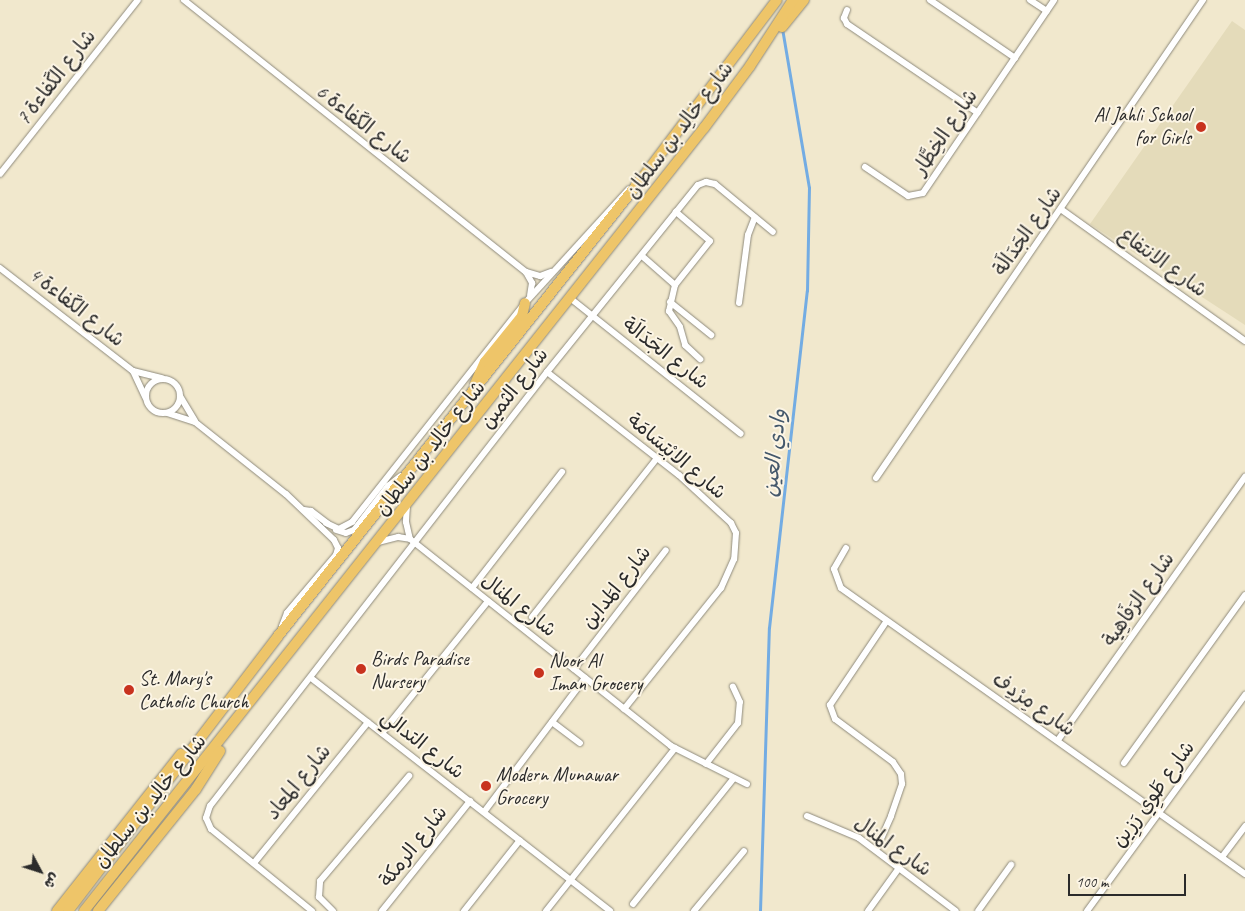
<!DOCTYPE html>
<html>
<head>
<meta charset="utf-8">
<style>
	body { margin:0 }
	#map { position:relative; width:1245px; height:911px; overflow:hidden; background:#f1e8cd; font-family:Caveat,"Playpen Sans Arabic",sans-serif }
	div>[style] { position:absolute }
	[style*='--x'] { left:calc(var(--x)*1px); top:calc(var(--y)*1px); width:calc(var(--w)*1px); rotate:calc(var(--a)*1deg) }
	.built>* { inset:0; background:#e4dbba }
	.stream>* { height:2.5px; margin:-1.25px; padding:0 1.25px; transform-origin:1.25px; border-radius:1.25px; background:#73ace3 }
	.roads { filter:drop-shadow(0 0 1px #8e8a7c) drop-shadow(0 0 1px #8e8a7c) }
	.street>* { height:6px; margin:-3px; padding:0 3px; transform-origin:3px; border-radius:3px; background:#fff }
	.street>.ring { margin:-3px; padding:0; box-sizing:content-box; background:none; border:6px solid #fff; border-radius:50% }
	.primary>* { height:10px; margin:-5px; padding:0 5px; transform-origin:5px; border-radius:5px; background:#eec569 }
	.dots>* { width:14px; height:14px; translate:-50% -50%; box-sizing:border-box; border:2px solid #fcf5e5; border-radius:50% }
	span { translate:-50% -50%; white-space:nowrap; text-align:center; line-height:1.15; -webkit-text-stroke:4px #fcf5e5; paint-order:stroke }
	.street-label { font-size:20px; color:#2b2b2b }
	.poi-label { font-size:20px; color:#2b2b2b }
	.right { translate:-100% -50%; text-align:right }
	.left { translate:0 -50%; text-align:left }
	.water-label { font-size:21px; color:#44586b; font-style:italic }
	.north { position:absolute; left:15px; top:846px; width:50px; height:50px; -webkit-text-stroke:4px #fcf5e5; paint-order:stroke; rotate:130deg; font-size:14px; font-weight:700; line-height:20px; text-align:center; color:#2b2b2b }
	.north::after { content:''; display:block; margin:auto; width:18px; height:22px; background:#2b2b2b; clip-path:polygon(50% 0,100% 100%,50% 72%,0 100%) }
	.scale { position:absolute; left:1068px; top:874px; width:118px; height:22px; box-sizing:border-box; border:2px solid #2b2b2b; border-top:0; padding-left:6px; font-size:15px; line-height:18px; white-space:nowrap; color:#2b2b2b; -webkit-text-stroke:4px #fcf5e5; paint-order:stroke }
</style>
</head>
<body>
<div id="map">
	<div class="built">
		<div style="clip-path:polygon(1232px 21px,1245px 30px,1245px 325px,1090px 224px)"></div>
	</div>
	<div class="stream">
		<div style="--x:760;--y:911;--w:283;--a:-88.2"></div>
		<div style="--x:769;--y:628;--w:339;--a:-83.6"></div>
		<div style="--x:807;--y:291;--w:103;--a:-88.9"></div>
		<div style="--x:809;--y:188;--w:162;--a:-99.6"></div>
	</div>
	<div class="roads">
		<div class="street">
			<div style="--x:184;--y:0;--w:437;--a:38.5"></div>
			<div style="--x:526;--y:272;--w:13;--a:61"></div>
			<div style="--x:532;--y:283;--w:12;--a:99"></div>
			<div style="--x:930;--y:0;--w:103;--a:34.3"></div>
			<div style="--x:1030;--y:0;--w:20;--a:33"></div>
			<div style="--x:847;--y:10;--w:9;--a:111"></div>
			<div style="--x:844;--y:18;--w:7;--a:63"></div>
			<div style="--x:847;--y:24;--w:158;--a:34.2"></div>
			<div style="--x:865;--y:167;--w:52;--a:34"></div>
			<div style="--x:908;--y:196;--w:15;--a:-11"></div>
			<div style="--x:923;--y:193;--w:233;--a:-55.8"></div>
			<div style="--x:0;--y:174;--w:222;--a:-51.6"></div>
			<div style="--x:1062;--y:210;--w:225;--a:35.6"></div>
			<div style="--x:642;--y:256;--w:44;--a:41.3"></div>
			<div style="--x:0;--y:268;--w:168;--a:37.8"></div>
			<div style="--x:133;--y:371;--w:30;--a:14"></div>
			<div style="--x:526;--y:272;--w:15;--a:16"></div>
			<div style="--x:540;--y:276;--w:12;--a:-20"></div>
			<div style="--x:675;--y:285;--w:56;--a:-51.5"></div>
			<div style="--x:710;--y:241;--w:45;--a:-139.5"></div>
			<div style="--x:675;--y:285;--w:27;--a:103"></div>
			<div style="--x:669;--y:311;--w:19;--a:55"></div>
			<div style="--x:680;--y:327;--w:19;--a:74"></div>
			<div style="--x:685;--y:345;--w:21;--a:43"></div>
			<div style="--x:570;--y:298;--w:218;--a:38.5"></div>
			<div style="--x:670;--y:302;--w:53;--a:38.8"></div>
			<div style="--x:739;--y:303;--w:69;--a:-82.5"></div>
			<div style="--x:748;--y:235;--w:19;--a:-69"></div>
			<div style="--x:133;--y:371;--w:29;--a:65"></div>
			<div style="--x:547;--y:372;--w:167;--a:38"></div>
			<div style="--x:679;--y:475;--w:71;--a:42.7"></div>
			<div style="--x:731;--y:523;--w:11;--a:63"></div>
			<div style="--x:736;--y:533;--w:26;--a:94"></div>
			<div style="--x:734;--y:559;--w:32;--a:114"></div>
			<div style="--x:721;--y:588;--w:155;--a:128.7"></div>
			<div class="ring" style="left:146px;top:379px;width:28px;height:28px"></div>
			<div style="--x:180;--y:396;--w:29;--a:59"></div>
			<div style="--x:167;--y:413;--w:29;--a:18"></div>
			<div style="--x:195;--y:422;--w:116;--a:38.4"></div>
			<div style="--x:286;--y:494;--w:66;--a:43.8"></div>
			<div style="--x:334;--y:540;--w:9;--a:63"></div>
			<div style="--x:338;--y:548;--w:7;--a:106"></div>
			<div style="--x:336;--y:555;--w:76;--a:130.2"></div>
			<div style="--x:287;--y:613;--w:14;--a:111"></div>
			<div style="--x:876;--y:478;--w:579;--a:-55.62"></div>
			<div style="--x:407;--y:506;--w:16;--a:94"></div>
			<div style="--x:406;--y:522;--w:17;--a:77"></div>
			<div style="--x:304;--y:510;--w:7;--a:8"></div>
			<div style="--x:311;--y:511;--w:21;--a:37"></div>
			<div style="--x:326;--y:523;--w:14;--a:25"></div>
			<div style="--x:339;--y:529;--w:15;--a:-28"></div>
			<div style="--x:352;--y:522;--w:279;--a:-51.7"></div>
			<div style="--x:525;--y:303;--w:154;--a:-47.6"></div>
			<div style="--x:336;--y:530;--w:10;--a:17"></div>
			<div style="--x:346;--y:533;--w:9;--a:-21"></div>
			<div style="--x:354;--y:530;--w:56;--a:-52.3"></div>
			<div style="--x:388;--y:486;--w:16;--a:-38"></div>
			<div style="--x:378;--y:542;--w:21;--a:-14"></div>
			<div style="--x:398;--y:537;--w:12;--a:9"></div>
			<div style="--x:410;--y:539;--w:333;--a:38.4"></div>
			<div style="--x:671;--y:746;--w:85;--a:26.6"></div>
			<div style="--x:846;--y:548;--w:24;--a:120"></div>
			<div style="--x:834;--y:569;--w:20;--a:70"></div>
			<div style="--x:841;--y:588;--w:495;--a:35.3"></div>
			<div style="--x:472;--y:588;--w:147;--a:-52.2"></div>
			<div style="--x:532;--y:617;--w:202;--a:-51.8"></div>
			<div style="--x:574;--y:669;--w:150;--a:-52.3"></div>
			<div style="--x:311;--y:678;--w:379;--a:37.9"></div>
			<div style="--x:552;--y:722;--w:35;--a:37"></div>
			<div style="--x:382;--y:733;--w:169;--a:-51.2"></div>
			<div style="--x:1058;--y:740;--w:323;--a:-54.6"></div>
			<div style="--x:1124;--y:763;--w:207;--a:-54.2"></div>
			<div style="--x:706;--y:764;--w:52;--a:-52"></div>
			<div style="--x:738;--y:723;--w:21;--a:-85"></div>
			<div style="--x:740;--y:702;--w:17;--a:-115"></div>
			<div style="--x:484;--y:812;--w:168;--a:-53"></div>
			<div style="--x:807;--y:816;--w:56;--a:22.9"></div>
			<div style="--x:859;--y:838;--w:121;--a:37"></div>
			<div style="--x:876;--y:850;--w:37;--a:-66"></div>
			<div style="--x:891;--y:816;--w:34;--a:-71"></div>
			<div style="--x:902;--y:784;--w:10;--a:-96"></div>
			<div style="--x:901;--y:774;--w:14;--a:-124"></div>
			<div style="--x:893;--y:762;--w:72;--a:-143.4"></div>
			<div style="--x:835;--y:719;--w:15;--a:-110"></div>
			<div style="--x:830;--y:705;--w:100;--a:-56"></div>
			<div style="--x:1222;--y:857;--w:39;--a:-53"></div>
			<div style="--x:254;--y:863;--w:181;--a:-51"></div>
			<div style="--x:633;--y:904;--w:161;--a:-51.3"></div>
			<div style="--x:312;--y:911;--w:130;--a:-140.9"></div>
			<div style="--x:211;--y:829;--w:12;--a:-114"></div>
			<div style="--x:206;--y:818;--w:13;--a:-72"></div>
			<div style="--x:210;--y:806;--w:549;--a:-52.17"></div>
			<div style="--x:547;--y:372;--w:240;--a:-51.1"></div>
			<div style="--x:698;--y:185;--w:9;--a:-21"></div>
			<div style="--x:706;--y:182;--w:9;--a:13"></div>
			<div style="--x:715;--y:184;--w:75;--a:39.6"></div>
			<div style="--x:333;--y:911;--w:20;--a:-135"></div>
			<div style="--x:319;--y:897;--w:16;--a:-86"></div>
			<div style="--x:320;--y:881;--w:138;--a:-49.7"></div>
			<div style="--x:382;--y:911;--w:141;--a:-51.3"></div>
			<div style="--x:464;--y:911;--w:90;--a:-51.7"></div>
			<div style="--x:546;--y:911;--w:208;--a:-51.6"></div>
			<div style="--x:694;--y:911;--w:78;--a:-50.2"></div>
			<div style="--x:868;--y:911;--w:53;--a:-54.2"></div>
			<div style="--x:978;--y:911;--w:57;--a:-54.3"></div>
			<div style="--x:1087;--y:911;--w:268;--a:-53.8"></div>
		</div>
		<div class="primary">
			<div style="--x:782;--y:27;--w:35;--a:-51"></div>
			<div style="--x:475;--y:384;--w:24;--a:-66"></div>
			<div style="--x:485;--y:362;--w:59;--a:-51.2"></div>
			<div style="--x:522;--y:316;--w:13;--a:-77"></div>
			<div style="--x:57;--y:911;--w:200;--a:-51.7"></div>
			<div style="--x:68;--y:911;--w:346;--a:-52.6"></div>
			<div style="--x:278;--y:636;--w:586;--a:-51.51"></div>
			<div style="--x:643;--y:177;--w:222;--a:-52.9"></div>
			<div style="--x:84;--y:911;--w:999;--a:-51.63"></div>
			<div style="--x:704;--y:128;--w:77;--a:-53.4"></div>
			<div style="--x:750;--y:66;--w:79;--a:-56.9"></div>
			<div style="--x:98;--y:911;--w:156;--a:-51.2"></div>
			<div style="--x:196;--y:789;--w:45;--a:-57.7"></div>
		</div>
	</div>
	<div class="dots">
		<div style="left:1201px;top:127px;background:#c8321e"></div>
		<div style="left:361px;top:669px;background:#c8321e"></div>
		<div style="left:539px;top:673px;background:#c8321e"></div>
		<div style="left:129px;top:690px;background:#c8321e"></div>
		<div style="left:486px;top:786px;background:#c8321e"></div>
	</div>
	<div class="street-label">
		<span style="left:56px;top:77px;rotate:-52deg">شارع الكَفاءة 7</span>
		<span style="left:364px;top:124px;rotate:38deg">شارع الكَفاءة 6</span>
		<span style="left:679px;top:130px;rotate:-53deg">شارع خالِد بن سلطان</span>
		<span style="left:945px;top:132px;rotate:-56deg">شارع الخِطَّار</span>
		<span style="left:1027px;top:231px;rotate:-55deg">شارع الجَدَالَة</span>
		<span style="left:1163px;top:262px;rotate:36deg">شارع الانتفاع</span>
		<span style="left:77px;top:307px;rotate:38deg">شارع الكَفاءة 4</span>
		<span style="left:666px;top:353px;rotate:38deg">شارع الجَدَالَة</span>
		<span style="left:514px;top:388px;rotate:-52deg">شارع الثمين</span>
		<span style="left:430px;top:448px;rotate:-52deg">شارع خالِد بن سلطان</span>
		<span style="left:677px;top:456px;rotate:40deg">شارع الابْتِسَامَة</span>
		<span style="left:616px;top:587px;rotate:-52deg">شارع المَداين</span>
		<span style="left:1138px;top:599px;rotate:-55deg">شارع الرَفَاهِية</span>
		<span style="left:519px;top:605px;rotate:38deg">شارع المنال</span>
		<span style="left:1034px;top:704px;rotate:35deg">شارع مِرْدِف</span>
		<span style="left:423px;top:744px;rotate:38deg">شارع التدالي</span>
		<span style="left:298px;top:782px;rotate:-51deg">شارع المعاد</span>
		<span style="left:1153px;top:794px;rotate:-54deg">شارع طَوِي رَزِين</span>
		<span style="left:150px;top:801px;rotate:-51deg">شارع خالِد بن سلطان</span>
		<span style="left:413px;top:846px;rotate:-52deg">شارع الرمكة</span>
		<span style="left:893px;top:846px;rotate:35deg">شارع المنال</span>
	</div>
	<div class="poi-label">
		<span class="right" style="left:1191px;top:126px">Al Jahli School<br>for Girls</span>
		<span class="left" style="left:371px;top:670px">Birds Paradise<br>Nursery</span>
		<span class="left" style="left:549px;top:672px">Noor Al<br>Iman Grocery</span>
		<span class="left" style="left:139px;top:690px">St. Mary's<br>Catholic Church</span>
		<span class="left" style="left:496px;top:786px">Modern Munawar<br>Grocery</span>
	</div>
	<div class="water-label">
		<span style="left:774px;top:453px;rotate:-84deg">وادي العين</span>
	</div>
	<div class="north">ش</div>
	<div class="scale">100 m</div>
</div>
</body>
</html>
